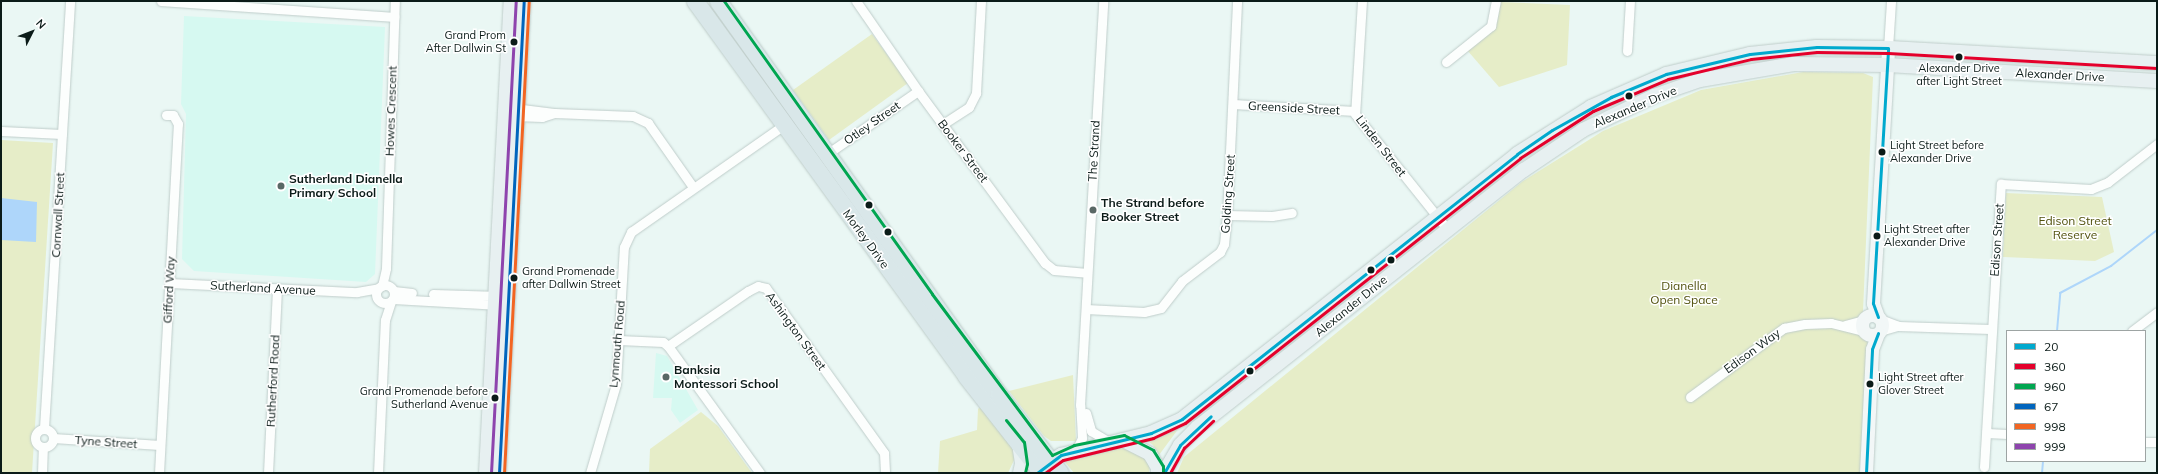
<!DOCTYPE html>
<html>
<head>
<meta charset="utf-8">
<style>
	body { margin:0 }
	#map { position:relative; width:2158px; height:474px; overflow:hidden; background:#eaf7f4; font-family:Mulish,sans-serif }
	div>[style] { position:absolute }
	[style*='--x'] { left:calc(var(--x)*1px); top:calc(var(--y)*1px); width:calc(var(--w)*1px); rotate:calc(var(--a)*1deg) }
	.built>* { inset:0; background:#d6f9f1 }
	.green>* { inset:0; background:#e6edc8 }
	.water>* { inset:0; background:#aed6fa }
	.stream>* { height:2px; margin:-1px; padding:0 1px; transform-origin:1px; border-radius:1px; background:#aed6fa }
	.roads { filter:drop-shadow(0 0 1px #bfcdca) drop-shadow(0 0 1px #bfcdca) }
	.street>* { height:9px; margin:-4.5px; padding:0 4.5px; transform-origin:4.5px; border-radius:4.5px; background:#fcfefd }
	.street>.ring { margin:-4.5px; padding:0; box-sizing:content-box; background:none; border:9px solid #fcfefd; border-radius:50% }
	.secondary>* { height:13px; margin:-6.5px; padding:0 6.5px; transform-origin:6.5px; border-radius:6.5px; background:#f2f7f7 }
	.secondary>.ring { margin:-6.5px; padding:0; box-sizing:content-box; background:none; border:13px solid #f2f7f7; border-radius:50% }
	.primary>* { height:14px; margin:-7px; padding:0 7px; transform-origin:7px; border-radius:7px; background:#e7f0f1 }
	.highway>* { height:17px; margin:-8.5px; padding:0 8.5px; transform-origin:8.5px; border-radius:8.5px; background:#d9e7e9 }
	.bus-1>* { height:3px; margin:-1.5px; padding:0 1.5px; transform-origin:1.5px; border-radius:1.5px; background:#00a9ce }
	.bus-2>* { height:3px; margin:-1.5px; padding:0 1.5px; transform-origin:1.5px; border-radius:1.5px; background:#e4002b }
	.bus-3>* { height:3px; margin:-1.5px; padding:0 1.5px; transform-origin:1.5px; border-radius:1.5px; background:#00a651 }
	.bus-4>* { height:3px; margin:-1.5px; padding:0 1.5px; transform-origin:1.5px; border-radius:1.5px; background:#0065bd }
	.bus-5>* { height:3px; margin:-1.5px; padding:0 1.5px; transform-origin:1.5px; border-radius:1.5px; background:#f26522 }
	.bus-6>* { height:3px; margin:-1.5px; padding:0 1.5px; transform-origin:1.5px; border-radius:1.5px; background:#8e44ad }
	.dots>* { width:11px; height:11px; translate:-50% -50%; box-sizing:border-box; border:2px solid #fff; border-radius:50% }
	span { translate:-50% -50%; white-space:nowrap; text-align:center; line-height:1.15; -webkit-text-stroke:3px #fff; paint-order:stroke }
	.bus-label { font-size:11px; color:#0b1b18 }
	.right { translate:-100% -50%; text-align:right }
	.left { translate:0 -50%; text-align:left }
	.street-label { font-size:12px; color:#0b1b18 }
	.poi-label { font-size:12px; color:#0b1b18; font-weight:700 }
	.park-label { font-size:12px; color:#52520e }
	.frame { position:absolute; inset:0; border:2px solid #0b1b18; pointer-events:none }
	.legend { position:absolute; left:2006px; top:330px; width:140px; height:132px; box-sizing:border-box; background:#fff; border:1px solid #9da4a3; margin:0; padding:5px 7px; list-style:none; font-size:12px; color:#0b1b18 }
	.legend li { display:flex; align-items:center; gap:8px; height:20px }
	.legend b { width:20px; border:1px solid #9da4a3 }
	.north { position:absolute; left:12px; top:12px; width:40px; height:40px; -webkit-text-stroke:3px #fff; paint-order:stroke; rotate:48deg; font-size:11px; font-weight:700; line-height:16px; text-align:center; color:#0b1b18 }
	.north::after { content:''; display:block; margin:auto; width:14px; height:18px; background:#0b1b18; clip-path:polygon(50% 0,100% 100%,50% 72%,0 100%) }
</style>
</head>
<body>
<div id="map">
	<div class="built">
		<div style="clip-path:polygon(184px 16px,385px 27px,375px 274px,366px 282px,194px 271px,182px 259px,186px 114px,181px 104px)"></div>
		<div style="clip-path:polygon(656px 353px,667px 356px,698px 410px,680px 423px,671px 410px,672px 398px,653px 398px)"></div>
	</div>
	<div class="green">
		<div style="clip-path:polygon(1501px 2px,1570px 5px,1567px 65px,1499px 87px,1467px 50px,1497px 22px)"></div>
		<div style="clip-path:polygon(872px 34px,908px 83px,829px 140px,793px 90px)"></div>
		<div style="clip-path:polygon(1803px 72px,1863px 73px,1873px 77px,1863px 312px,1868px 334px,1860px 473px,1177px 473px,1184px 457px,1523px 181px,1603px 131px,1701px 90px)"></div>
		<div style="clip-path:polygon(1px 140px,53px 143px,32px 473px,1px 473px)"></div>
		<div style="clip-path:polygon(2006px 193px,2102px 197px,2114px 252px,2095px 261px,2003px 257px)"></div>
		<div style="clip-path:polygon(1073px 375px,1076px 441px,1051px 441px,1044px 436px,1009px 391px)"></div>
		<div style="clip-path:polygon(982px 405px,1011px 442px,1015px 458px,1008px 473px,938px 473px,940px 441px,977px 430px,978px 409px)"></div>
		<div style="clip-path:polygon(701px 412px,718px 426px,752px 473px,649px 473px,650px 449px)"></div>
		<div style="clip-path:polygon(1179px 428px,1159px 455px,1153px 445px,1142px 437px)"></div>
		<div style="clip-path:polygon(1117px 447px,1139px 448px,1150px 466px,1149px 473px,1074px 473px,1065px 462px)"></div>
	</div>
	<div class="water">
		<div style="clip-path:polygon(1px 198px,37px 202px,36px 242px,1px 240px)"></div>
	</div>
	<div class="stream">
		<div style="--x:2057;--y:331;--w:38;--a:-85"></div>
		<div style="--x:2060;--y:293;--w:58;--a:-27.9"></div>
		<div style="--x:2111;--y:266;--w:58;--a:-38"></div>
		<div style="--x:2042;--y:473;--w:12;--a:-85"></div>
	</div>
	<div class="roads">
		<div class="street">
			<div style="--x:161;--y:1;--w:234;--a:3.9"></div>
			<div style="--x:856;--y:1;--w:109;--a:55.4"></div>
			<div style="--x:918;--y:91;--w:214;--a:53.6"></div>
			<div style="--x:1045;--y:263;--w:11;--a:38"></div>
			<div style="--x:1054;--y:270;--w:33;--a:5"></div>
			<div style="--x:1362;--y:1;--w:113;--a:93.5"></div>
			<div style="--x:1355;--y:114;--w:147;--a:51.3"></div>
			<div style="--x:1888;--y:48;--w:47;--a:-86.3"></div>
			<div style="--x:1627;--y:51;--w:50;--a:-86.6"></div>
			<div style="--x:1446;--y:62;--w:58;--a:-38.7"></div>
			<div style="--x:1491;--y:26;--w:25;--a:-79"></div>
			<div style="--x:1233;--y:104;--w:122;--a:3.3"></div>
			<div style="--x:514;--y:108;--w:40;--a:7.1"></div>
			<div style="--x:554;--y:113;--w:79;--a:2.2"></div>
			<div style="--x:633;--y:116;--w:17;--a:25"></div>
			<div style="--x:648;--y:123;--w:78;--a:54.9"></div>
			<div style="--x:514;--y:116;--w:28;--a:2"></div>
			<div style="--x:542;--y:117;--w:13;--a:-18"></div>
			<div style="--x:943;--y:124;--w:31;--a:-33"></div>
			<div style="--x:969;--y:107;--w:16;--a:-63"></div>
			<div style="--x:976;--y:93;--w:92;--a:-86.9"></div>
			<div style="--x:1;--y:131;--w:61;--a:2.8"></div>
			<div style="--x:827;--y:154;--w:111;--a:-34.7"></div>
			<div style="--x:1227;--y:215;--w:45;--a:1.3"></div>
			<div style="--x:1272;--y:216;--w:20;--a:-9"></div>
			<div style="--x:170;--y:283;--w:187;--a:2.8"></div>
			<div style="--x:357;--y:292;--w:22;--a:-10"></div>
			<div class="ring" style="left:376px;top:285px;width:9px;height:9px"></div>
			<div style="--x:382;--y:286;--w:18;--a:-77"></div>
			<div style="--x:386;--y:268;--w:267;--a:-88.1"></div>
			<div style="--x:394;--y:291;--w:18;--a:6"></div>
			<div style="--x:433;--y:294;--w:67;--a:1.7"></div>
			<div style="--x:393;--y:299;--w:107;--a:3.2"></div>
			<div style="--x:1086;--y:309;--w:58;--a:3"></div>
			<div style="--x:1144;--y:312;--w:17;--a:-13"></div>
			<div style="--x:1161;--y:308;--w:34;--a:-52"></div>
			<div style="--x:1182;--y:281;--w:48;--a:-37.3"></div>
			<div style="--x:1220;--y:252;--w:9;--a:-63"></div>
			<div style="--x:1224;--y:244;--w:29;--a:-84"></div>
			<div style="--x:1227;--y:215;--w:214;--a:-87.3"></div>
			<div style="--x:1880;--y:319;--w:19;--a:21"></div>
			<div style="--x:1845;--y:325;--w:20;--a:-15"></div>
			<div style="--x:1880;--y:331;--w:19;--a:-16"></div>
			<div style="--x:1898;--y:326;--w:92;--a:1.9"></div>
			<div style="--x:2132;--y:331;--w:31;--a:-37"></div>
			<div style="--x:619;--y:340;--w:44;--a:2.6"></div>
			<div style="--x:663;--y:342;--w:6;--a:39"></div>
			<div style="--x:668;--y:346;--w:97;--a:-34.5"></div>
			<div style="--x:748;--y:291;--w:11;--a:-27"></div>
			<div style="--x:758;--y:286;--w:8;--a:14"></div>
			<div style="--x:766;--y:288;--w:203;--a:54.4"></div>
			<div style="--x:884;--y:453;--w:20;--a:87"></div>
			<div style="--x:668;--y:346;--w:157;--a:54.1"></div>
			<div style="--x:1690;--y:397;--w:117;--a:-36.3"></div>
			<div style="--x:1784;--y:328;--w:21;--a:-11"></div>
			<div style="--x:1805;--y:324;--w:26;--a:-2"></div>
			<div style="--x:1831;--y:323;--w:34;--a:14"></div>
			<div style="--x:1086;--y:413;--w:19;--a:74"></div>
			<div style="--x:1091;--y:431;--w:21;--a:31"></div>
			<div style="--x:44;--y:428;--w:428;--a:-86.5"></div>
			<div class="ring" style="left:35px;top:429px;width:9px;height:9px"></div>
			<div style="--x:1987;--y:433;--w:20;--a:3"></div>
			<div style="--x:53;--y:438;--w:107;--a:3.7"></div>
			<div style="--x:2145;--y:442;--w:12;--a:0"></div>
			<div style="--x:1076;--y:450;--w:13;--a:-63"></div>
			<div style="--x:1082;--y:438;--w:33;--a:-93"></div>
			<div style="--x:1080;--y:405;--w:405;--a:-86.7"></div>
			<div style="--x:1984;--y:467;--w:284;--a:-86.6"></div>
			<div style="--x:2001;--y:184;--w:90;--a:3.2"></div>
			<div style="--x:2091;--y:189;--w:18;--a:-22"></div>
			<div style="--x:2108;--y:182;--w:62;--a:-37.8"></div>
			<div style="--x:42;--y:473;--w:26;--a:-88"></div>
			<div style="--x:159;--y:473;--w:350;--a:-86.9"></div>
			<div style="--x:178;--y:124;--w:10;--a:-119"></div>
			<div style="--x:173;--y:115;--w:7;--a:180"></div>
			<div style="--x:268;--y:473;--w:185;--a:-87.2"></div>
			<div style="--x:378;--y:473;--w:153;--a:-87.4"></div>
			<div style="--x:385;--y:320;--w:20;--a:-72"></div>
			<div style="--x:590;--y:473;--w:93;--a:-73.7"></div>
			<div style="--x:616;--y:384;--w:137;--a:-86.7"></div>
			<div style="--x:624;--y:247;--w:17;--a:-65"></div>
			<div style="--x:631;--y:232;--w:187;--a:-35"></div>
		</div>
		<div class="secondary">
			<div class="ring" style="left:1862px;top:315px;width:7px;height:7px"></div>
			<div style="--x:1878;--y:317;--w:15;--a:-110"></div>
			<div style="--x:1873;--y:303;--w:255;--a:-86.6"></div>
			<div style="--x:1866;--y:473;--w:124;--a:-87.2"></div>
			<div style="--x:1872;--y:349;--w:17;--a:-69"></div>
		</div>
		<div class="primary">
			<div style="--x:1123;--y:440;--w:30;--a:27"></div>
			<div style="--x:1150;--y:454;--w:16;--a:60"></div>
			<div style="--x:1158;--y:468;--w:5;--a:90"></div>
			<div style="--x:1019;--y:444;--w:20;--a:81"></div>
			<div style="--x:1022;--y:464;--w:9;--a:103"></div>
			<div style="--x:1043;--y:467;--w:22;--a:-34"></div>
			<div style="--x:1061;--y:455;--w:93;--a:-13.7"></div>
			<div style="--x:1151;--y:433;--w:34;--a:-24"></div>
			<div style="--x:1182;--y:419;--w:427;--a:-38.3"></div>
			<div style="--x:1517;--y:154;--w:88;--a:-32.4"></div>
			<div style="--x:1591;--y:107;--w:82;--a:-23.7"></div>
			<div style="--x:1666;--y:74;--w:86;--a:-13.4"></div>
			<div style="--x:1750;--y:54;--w:67;--a:-6"></div>
			<div style="--x:1817;--y:47;--w:71;--a:0.8"></div>
			<div style="--x:1888;--y:48;--w:269;--a:3.2"></div>
			<div style="--x:486;--y:473;--w:473;--a:-87"></div>
			<div style="--x:499;--y:473;--w:473;--a:-87"></div>
			<div style="--x:1164;--y:473;--w:32;--a:-60"></div>
			<div style="--x:1180;--y:445;--w:25;--a:-45"></div>
			<div style="--x:1198;--y:427;--w:415;--a:-38.3"></div>
			<div style="--x:1524;--y:170;--w:71;--a:-34.1"></div>
			<div style="--x:1583;--y:130;--w:79;--a:-25.6"></div>
			<div style="--x:1654;--y:96;--w:49;--a:-19.2"></div>
			<div style="--x:1700;--y:80;--w:95;--a:-9.7"></div>
			<div style="--x:1794;--y:64;--w:94;--a:0.6"></div>
			<div style="--x:1888;--y:65;--w:269;--a:3.4"></div>
		</div>
		<div class="highway">
			<div style="--x:695;--y:1;--w:463;--a:54.1"></div>
			<div style="--x:966;--y:376;--w:123;--a:51.9"></div>
			<div style="--x:718;--y:1;--w:484;--a:54.5"></div>
			<div style="--x:999;--y:395;--w:99;--a:52"></div>
		</div>
	</div>
	<div class="bus-1">
		<div style="--x:1878;--y:317;--w:15;--a:-110"></div>
		<div style="--x:1873;--y:303;--w:255;--a:-86.6"></div>
		<div style="--x:1037;--y:473;--w:30;--a:-37"></div>
		<div style="--x:1061;--y:455;--w:93;--a:-13.7"></div>
		<div style="--x:1151;--y:433;--w:34;--a:-24"></div>
		<div style="--x:1182;--y:419;--w:427;--a:-38.3"></div>
		<div style="--x:1517;--y:154;--w:42;--a:-34.4"></div>
		<div style="--x:1552;--y:130;--w:68;--a:-29.2"></div>
		<div style="--x:1611;--y:97;--w:60;--a:-22.7"></div>
		<div style="--x:1666;--y:74;--w:86;--a:-13.4"></div>
		<div style="--x:1750;--y:54;--w:67;--a:-6"></div>
		<div style="--x:1817;--y:47;--w:71;--a:0.8"></div>
		<div style="--x:1164;--y:473;--w:32;--a:-60"></div>
		<div style="--x:1180;--y:445;--w:42;--a:-43.1"></div>
		<div style="--x:1866;--y:473;--w:124;--a:-87.2"></div>
		<div style="--x:1872;--y:349;--w:17;--a:-69"></div>
	</div>
	<div class="bus-2">
		<div style="--x:1045;--y:473;--w:22;--a:-36"></div>
		<div style="--x:1063;--y:460;--w:93;--a:-13.7"></div>
		<div style="--x:1153;--y:438;--w:35;--a:-25"></div>
		<div style="--x:1185;--y:423;--w:427;--a:-38.3"></div>
		<div style="--x:1520;--y:158;--w:87;--a:-32.8"></div>
		<div style="--x:1593;--y:111;--w:82;--a:-23.1"></div>
		<div style="--x:1668;--y:79;--w:85;--a:-13.5"></div>
		<div style="--x:1751;--y:59;--w:66;--a:-6.1"></div>
		<div style="--x:1817;--y:52;--w:71;--a:0.8"></div>
		<div style="--x:1888;--y:53;--w:269;--a:3.2"></div>
		<div style="--x:1170;--y:473;--w:29;--a:-61"></div>
		<div style="--x:1184;--y:448;--w:40;--a:-43"></div>
	</div>
	<div class="bus-3">
		<div style="--x:724;--y:1;--w:359;--a:54.6"></div>
		<div style="--x:932;--y:294;--w:201;--a:53.3"></div>
		<div style="--x:1052;--y:455;--w:24;--a:-24"></div>
		<div style="--x:1074;--y:445;--w:51;--a:-11.3"></div>
		<div style="--x:1124;--y:435;--w:33;--a:27"></div>
		<div style="--x:1153;--y:450;--w:19;--a:58"></div>
		<div style="--x:1163;--y:466;--w:7;--a:90"></div>
		<div style="--x:1006;--y:420;--w:28;--a:51"></div>
		<div style="--x:1024;--y:442;--w:22;--a:82"></div>
		<div style="--x:1027;--y:464;--w:9;--a:103"></div>
	</div>
	<div class="bus-4">
		<div style="--x:499;--y:473;--w:473;--a:-87"></div>
	</div>
	<div class="bus-5">
		<div style="--x:504;--y:473;--w:473;--a:-87"></div>
	</div>
	<div class="bus-6">
		<div style="--x:491;--y:473;--w:473;--a:-87"></div>
	</div>
	<div class="dots">
		<div style="left:514px;top:42px;background:#0b1b18"></div>
		<div style="left:1959px;top:57px;background:#0b1b18"></div>
		<div style="left:1629px;top:96px;background:#0b1b18"></div>
		<div style="left:1882px;top:152px;background:#0b1b18"></div>
		<div style="left:281px;top:186px;background:#596865"></div>
		<div style="left:869px;top:205px;background:#0b1b18"></div>
		<div style="left:1093px;top:210px;background:#596865"></div>
		<div style="left:888px;top:232px;background:#0b1b18"></div>
		<div style="left:1877px;top:236px;background:#0b1b18"></div>
		<div style="left:1391px;top:260px;background:#0b1b18"></div>
		<div style="left:1371px;top:270px;background:#0b1b18"></div>
		<div style="left:514px;top:278px;background:#0b1b18"></div>
		<div style="left:1250px;top:371px;background:#0b1b18"></div>
		<div style="left:666px;top:377px;background:#596865"></div>
		<div style="left:1870px;top:384px;background:#0b1b18"></div>
		<div style="left:495px;top:398px;background:#0b1b18"></div>
	</div>
	<div class="bus-label">
		<span class="right" style="left:506px;top:42px">Grand Prom<br>After Dallwin St</span>
		<span style="left:1959px;top:75px">Alexander Drive<br>after Light Street</span>
		<span class="left" style="left:1890px;top:152px">Light Street before<br>Alexander Drive</span>
		<span class="left" style="left:1884px;top:236px">Light Street after<br>Alexander Drive</span>
		<span class="left" style="left:522px;top:278px">Grand Promenade<br>after Dallwin Street</span>
		<span class="left" style="left:1878px;top:384px">Light Street after<br>Glover Street</span>
		<span class="right" style="left:488px;top:398px">Grand Promenade before<br>Sutherland Avenue</span>
	</div>
	<div class="street-label">
		<span style="left:2060px;top:75px;rotate:3deg">Alexander Drive</span>
		<span style="left:1635px;top:107px;rotate:-23deg">Alexander Drive</span>
		<span style="left:1294px;top:108px;rotate:3deg">Greenside Street</span>
		<span style="left:391px;top:111px;rotate:-88deg">Howes Crescent</span>
		<span style="left:872px;top:123px;rotate:-35deg">Otley Street</span>
		<span style="left:1381px;top:146px;rotate:52deg">Linden Street</span>
		<span style="left:963px;top:151px;rotate:53deg">Booker Street</span>
		<span style="left:1094px;top:151px;rotate:-87deg">The Strand</span>
		<span style="left:1228px;top:194px;rotate:-86deg">Golding Street</span>
		<span style="left:58px;top:215px;rotate:-87deg">Cornwall Street</span>
		<span style="left:866px;top:239px;rotate:54deg">Morley Drive</span>
		<span style="left:1997px;top:240px;rotate:-86deg">Edison Street</span>
		<span style="left:263px;top:288px;rotate:3deg">Sutherland Avenue</span>
		<span style="left:169px;top:290px;rotate:-87deg">Gifford Way</span>
		<span style="left:1351px;top:306px;rotate:-39deg">Alexander Drive</span>
		<span style="left:796px;top:331px;rotate:54deg">Ashington Street</span>
		<span style="left:617px;top:344px;rotate:-85deg">Lynmouth Road</span>
		<span style="left:1752px;top:351px;rotate:-36deg">Edison Way</span>
		<span style="left:273px;top:381px;rotate:-87deg">Rutherford Road</span>
		<span style="left:106px;top:442px;rotate:4deg">Tyne Street</span>
	</div>
	<div class="poi-label">
		<span class="left" style="left:289px;top:186px">Sutherland Dianella<br>Primary School</span>
		<span class="left" style="left:1101px;top:210px">The Strand before<br>Booker Street</span>
		<span class="left" style="left:674px;top:377px">Banksia<br>Montessori School</span>
	</div>
	<div class="park-label">
		<span style="left:2075px;top:228px">Edison Street<br>Reserve</span>
		<span style="left:1684px;top:293px">Dianella<br>Open Space</span>
	</div>
	<div class="frame"></div>
	<ul class="legend">
	<li><b style="height:5px;background:#00a9ce"></b>20</li>
	<li><b style="height:5px;background:#e4002b"></b>360</li>
	<li><b style="height:5px;background:#00a651"></b>960</li>
	<li><b style="height:5px;background:#0065bd"></b>67</li>
	<li><b style="height:5px;background:#f26522"></b>998</li>
	<li><b style="height:5px;background:#8e44ad"></b>999</li>
	</ul>
	<div class="north">N</div>
</div>
</body>
</html>
